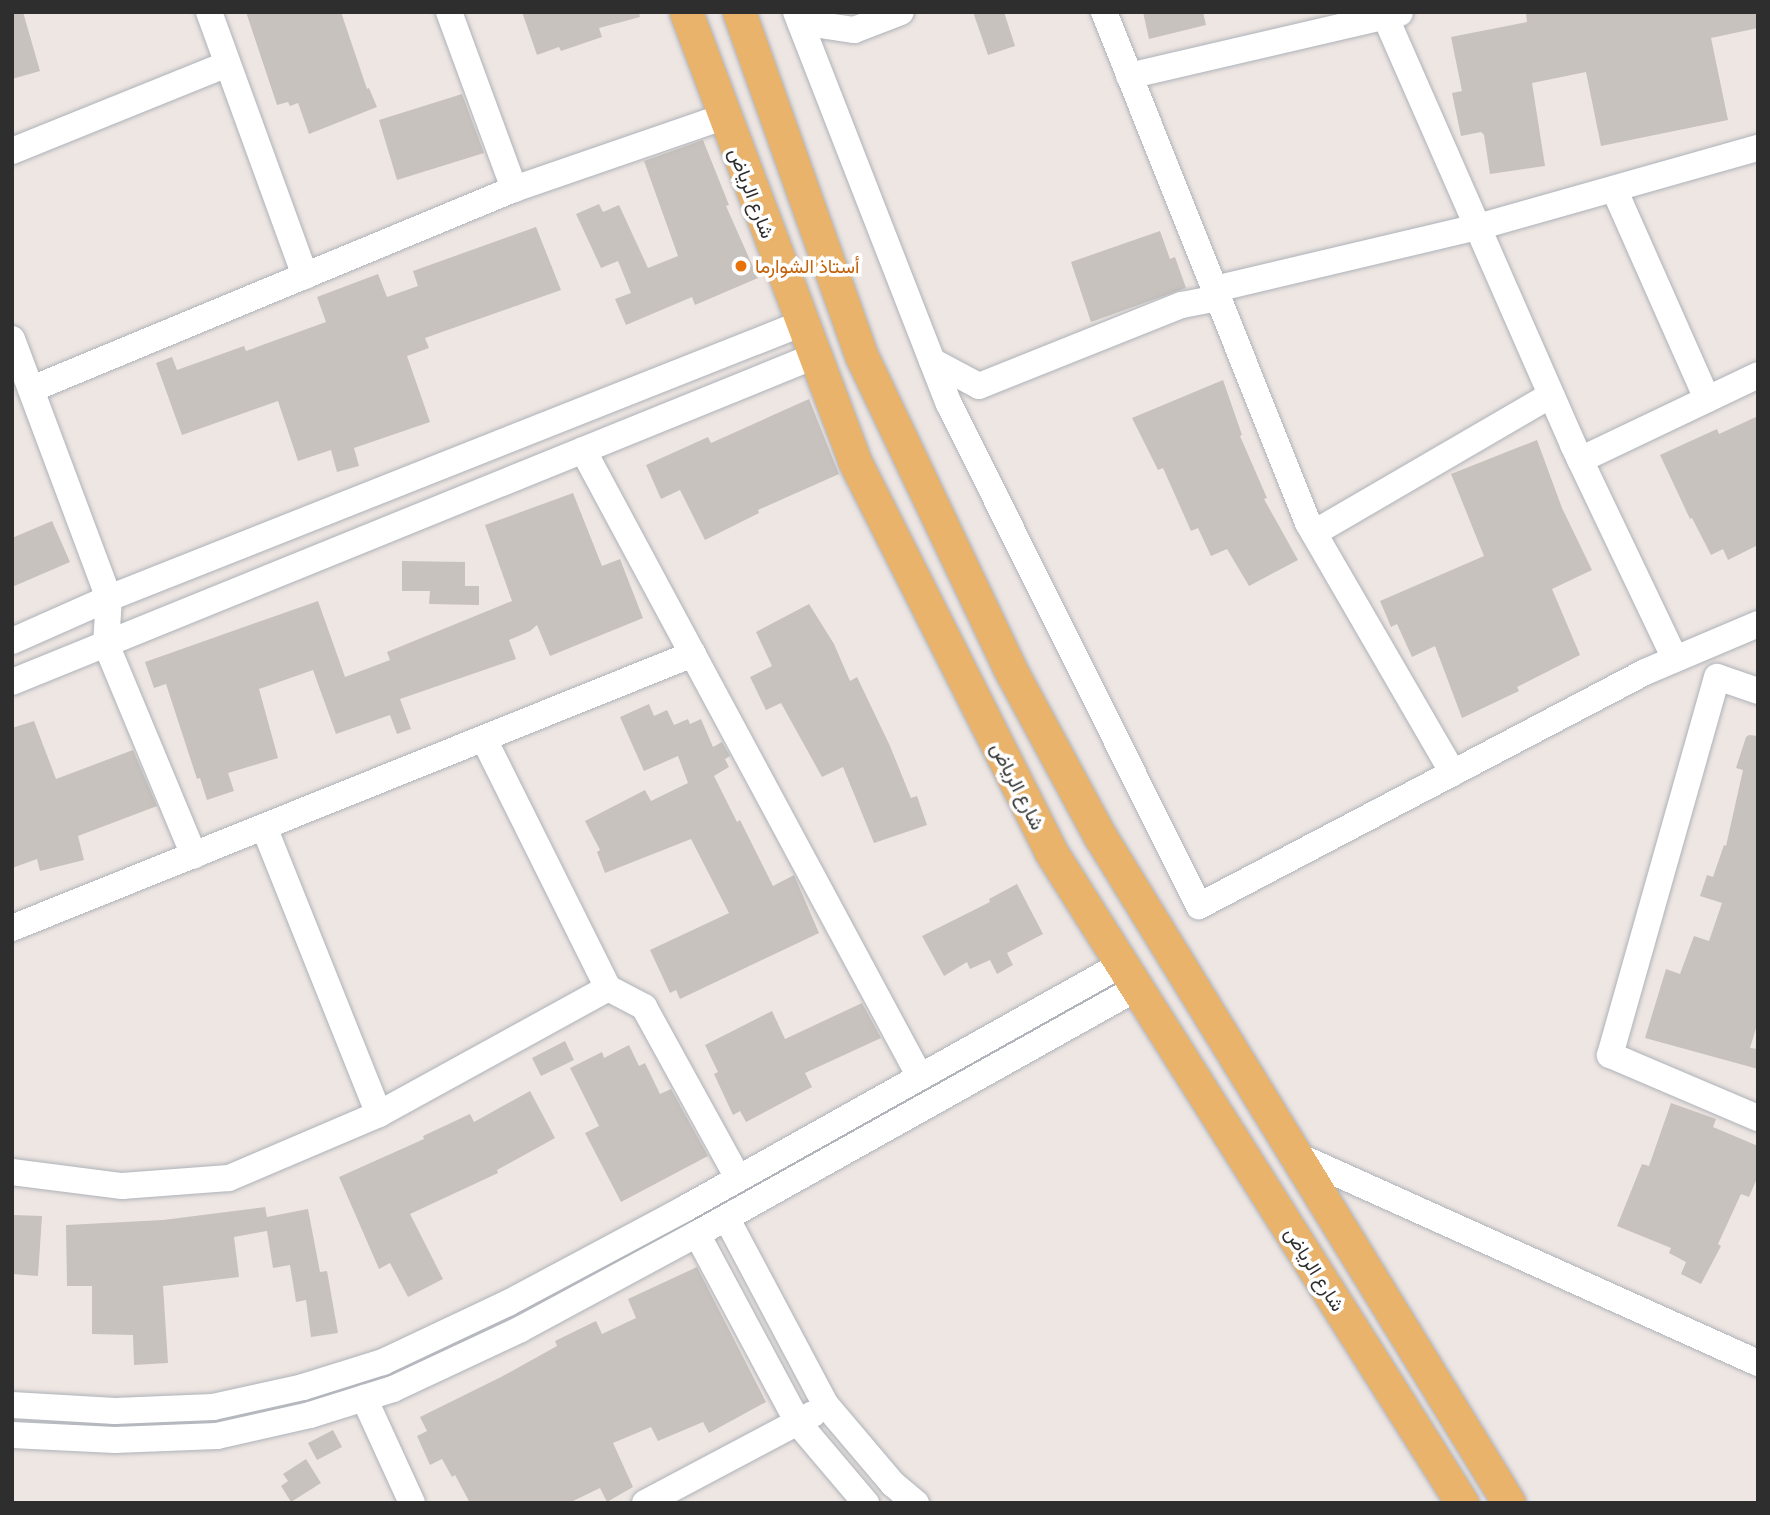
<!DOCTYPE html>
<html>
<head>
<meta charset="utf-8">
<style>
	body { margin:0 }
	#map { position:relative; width:1770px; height:1515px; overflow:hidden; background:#eee6e2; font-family:"Golos Text",Vazirmatn,sans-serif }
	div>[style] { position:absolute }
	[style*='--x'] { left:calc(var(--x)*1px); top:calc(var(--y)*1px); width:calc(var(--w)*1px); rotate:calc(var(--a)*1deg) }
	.building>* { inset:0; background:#c7c2bd }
	.roads { filter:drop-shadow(0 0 2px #aeb2b9) drop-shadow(0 0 2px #aeb2b9) }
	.minor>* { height:26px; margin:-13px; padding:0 13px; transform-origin:13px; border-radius:13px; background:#fff }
	.major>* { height:33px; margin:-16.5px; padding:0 16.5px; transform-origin:16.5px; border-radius:16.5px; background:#e9b36c }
	.dots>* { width:19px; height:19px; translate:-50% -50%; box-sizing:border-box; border:4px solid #fff; border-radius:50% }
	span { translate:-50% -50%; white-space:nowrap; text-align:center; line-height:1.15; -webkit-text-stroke:7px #fff; paint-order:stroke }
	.street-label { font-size:19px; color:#2e2e2e }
	.food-label { font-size:19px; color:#c56008 }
	.left { translate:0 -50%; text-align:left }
	.frame { position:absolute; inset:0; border:14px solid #2e2e2e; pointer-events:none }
</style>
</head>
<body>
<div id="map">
	<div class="building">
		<div style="clip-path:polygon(12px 12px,23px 12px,40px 71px,12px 79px)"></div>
		<div style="clip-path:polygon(246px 12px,341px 12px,367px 89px,369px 88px,377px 107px,309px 134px,298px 103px,290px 106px,288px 102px,277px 105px)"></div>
		<div style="clip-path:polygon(522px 12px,639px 12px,640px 17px,599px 28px,602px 37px,561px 51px,559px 47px,537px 55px)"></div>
		<div style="clip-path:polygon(973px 12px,1004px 12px,1015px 46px,988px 55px)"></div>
		<div style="clip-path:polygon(1143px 12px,1203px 12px,1206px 25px,1149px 39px)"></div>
		<div style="clip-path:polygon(1537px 12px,1758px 12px,1758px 28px,1711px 38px,1728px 120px,1601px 146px,1586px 72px,1532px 83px,1545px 166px,1490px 174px,1484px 135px,1481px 132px,1461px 136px,1452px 93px,1462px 91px,1451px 37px,1527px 22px,1526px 14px)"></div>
		<div style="clip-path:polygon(462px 94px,484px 153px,397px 180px,379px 120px)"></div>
		<div style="clip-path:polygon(703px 140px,729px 205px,726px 206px,758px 278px,695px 305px,692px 297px,626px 325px,615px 299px,631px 293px,618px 261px,601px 268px,576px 214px,599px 204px,603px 212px,619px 205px,648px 268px,678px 256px,644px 161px)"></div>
		<div style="clip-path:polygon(536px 227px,561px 290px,425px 338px,429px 348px,407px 356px,430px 422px,354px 448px,359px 466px,337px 472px,331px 450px,298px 461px,278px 401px,182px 435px,156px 363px,172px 357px,177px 370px,244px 346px,246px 351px,326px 322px,317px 297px,378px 274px,387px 297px,418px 286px,413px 271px)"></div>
		<div style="clip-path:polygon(1160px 231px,1170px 259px,1175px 257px,1186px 288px,1091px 322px,1071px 262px)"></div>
		<div style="clip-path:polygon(1223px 380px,1242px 435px,1240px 436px,1267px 498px,1264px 499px,1298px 560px,1249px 586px,1227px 549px,1211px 556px,1198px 528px,1191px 531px,1163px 468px,1158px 470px,1132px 418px)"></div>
		<div style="clip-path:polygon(809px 399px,839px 474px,758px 510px,759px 513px,705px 540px,680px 490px,661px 499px,646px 465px,708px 437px,711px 443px)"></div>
		<div style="clip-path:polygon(1758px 416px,1758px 545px,1728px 560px,1723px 549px,1711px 555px,1692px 518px,1690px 519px,1660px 455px,1717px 429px,1719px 434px)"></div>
		<div style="clip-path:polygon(1537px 440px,1562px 508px,1592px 570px,1552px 589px,1580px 655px,1517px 687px,1519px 691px,1462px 718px,1435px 646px,1412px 657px,1397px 624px,1391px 627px,1380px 601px,1484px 556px,1451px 474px)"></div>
		<div style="clip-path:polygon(573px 493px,602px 566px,620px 559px,643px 618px,550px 656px,537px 625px,530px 631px,509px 640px,516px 659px,400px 699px,411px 729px,397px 734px,390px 715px,336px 734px,313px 670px,259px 689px,278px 758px,228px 773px,234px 791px,207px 800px,200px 778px,197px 779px,166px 684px,154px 688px,145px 662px,318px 601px,345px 677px,390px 660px,387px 652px,512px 601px,485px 525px)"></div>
		<div style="clip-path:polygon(52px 521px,70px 562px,12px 587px,12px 538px)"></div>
		<div style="clip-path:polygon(402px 561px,465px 562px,465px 586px,479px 586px,479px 605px,429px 604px,430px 591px,402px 591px)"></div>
		<div style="clip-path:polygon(809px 604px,834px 644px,850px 681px,857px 677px,890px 746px,911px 798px,917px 796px,927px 825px,874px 843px,843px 767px,822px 777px,781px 703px,766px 710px,750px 677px,772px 666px,756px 632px)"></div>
		<div style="clip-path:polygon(649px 704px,654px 716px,667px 710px,674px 725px,688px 719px,690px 724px,701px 719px,713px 747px,722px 742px,730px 756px,725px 759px,729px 767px,714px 776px,737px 822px,740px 820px,773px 886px,794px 875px,819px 933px,680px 999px,676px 990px,670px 993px,650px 950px,729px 913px,691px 839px,605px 873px,597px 852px,600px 850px,585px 821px,645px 790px,651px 801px,688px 783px,678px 756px,644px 771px,620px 717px)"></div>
		<div style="clip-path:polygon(34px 721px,56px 779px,133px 750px,157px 806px,78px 836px,84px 860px,40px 871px,37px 859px,12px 868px,12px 728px)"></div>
		<div style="clip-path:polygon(1749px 735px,1758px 736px,1758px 1022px,1750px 1048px,1758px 1049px,1758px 1069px,1645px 1038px,1666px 969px,1680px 974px,1694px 936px,1709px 941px,1722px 903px,1700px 896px,1707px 875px,1713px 877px,1724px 845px,1726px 846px,1743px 770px,1736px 768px,1746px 737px)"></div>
		<div style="clip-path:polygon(1017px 884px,1043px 934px,1007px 953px,1013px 965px,997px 974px,990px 960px,970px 969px,967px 962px,944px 976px,922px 936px,990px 902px,989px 899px)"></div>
		<div style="clip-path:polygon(862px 1003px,881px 1038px,805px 1073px,812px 1087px,746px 1122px,740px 1111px,733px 1115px,714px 1074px,718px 1072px,705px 1045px,772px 1011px,785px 1039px)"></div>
		<div style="clip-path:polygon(565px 1041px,574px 1060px,541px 1076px,532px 1058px)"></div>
		<div style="clip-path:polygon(629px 1045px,639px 1066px,645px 1063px,660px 1094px,671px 1089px,708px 1156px,621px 1202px,585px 1133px,599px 1126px,570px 1068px,602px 1052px,604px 1058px)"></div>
		<div style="clip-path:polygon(530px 1091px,555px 1138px,497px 1170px,498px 1173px,410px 1214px,443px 1279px,408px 1297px,390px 1263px,379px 1269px,339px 1177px,424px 1139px,423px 1136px,470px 1114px,474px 1122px)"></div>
		<div style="clip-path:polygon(1671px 1103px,1716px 1119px,1713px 1127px,1758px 1146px,1758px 1176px,1749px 1197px,1741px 1194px,1718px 1244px,1721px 1246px,1701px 1284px,1681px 1274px,1686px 1262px,1669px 1253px,1671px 1248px,1617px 1226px,1642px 1164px,1649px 1166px)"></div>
		<div style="clip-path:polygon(265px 1207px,267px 1217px,308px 1209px,320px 1272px,327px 1271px,338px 1333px,311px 1337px,306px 1300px,296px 1302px,290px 1265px,273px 1268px,267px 1231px,234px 1237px,239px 1277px,163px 1286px,168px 1363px,134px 1365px,133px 1335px,92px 1334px,92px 1286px,67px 1286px,66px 1225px,163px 1220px)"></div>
		<div style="clip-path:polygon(13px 1215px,42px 1216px,38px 1276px,12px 1274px)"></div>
		<div style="clip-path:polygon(697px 1267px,766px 1402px,709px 1433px,703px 1422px,658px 1441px,651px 1427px,613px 1443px,633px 1487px,607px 1502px,600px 1488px,569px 1503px,470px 1503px,455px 1475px,452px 1477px,442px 1459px,430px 1465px,417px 1436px,427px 1431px,420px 1417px,501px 1377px,557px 1346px,555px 1341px,596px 1321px,602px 1334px,636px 1318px,628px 1299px)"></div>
		<div style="clip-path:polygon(333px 1430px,342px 1447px,317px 1460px,308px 1443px)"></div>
		<div style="clip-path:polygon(306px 1459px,321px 1483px,291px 1502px,281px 1486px,288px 1481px,283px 1474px)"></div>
	</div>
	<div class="roads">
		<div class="minor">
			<div style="--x:209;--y:12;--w:281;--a:70"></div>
			<div style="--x:449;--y:12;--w:189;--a:69.8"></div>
			<div style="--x:796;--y:12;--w:421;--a:68.7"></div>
			<div style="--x:949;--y:404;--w:561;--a:63.53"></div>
			<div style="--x:1199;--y:906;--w:504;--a:-27.68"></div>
			<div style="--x:1645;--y:672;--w:123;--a:-23"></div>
			<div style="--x:1104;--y:12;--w:550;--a:68.24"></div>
			<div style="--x:1308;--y:523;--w:289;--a:59.9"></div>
			<div style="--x:1385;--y:16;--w:468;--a:66.3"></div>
			<div style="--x:1573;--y:445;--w:237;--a:64.5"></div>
			<div style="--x:800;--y:22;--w:55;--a:8.4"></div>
			<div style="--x:854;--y:30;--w:50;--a:-21"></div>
			<div style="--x:1129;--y:76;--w:278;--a:-13.1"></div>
			<div style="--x:12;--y:151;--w:232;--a:-22"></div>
			<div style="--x:1614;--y:189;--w:230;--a:66.1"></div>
			<div style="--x:1215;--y:289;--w:270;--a:-13.3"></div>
			<div style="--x:1478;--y:227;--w:291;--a:-15.8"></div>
			<div style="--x:12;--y:339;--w:277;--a:69.5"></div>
			<div style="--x:109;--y:598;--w:46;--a:93.7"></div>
			<div style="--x:106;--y:644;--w:229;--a:67.4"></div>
			<div style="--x:932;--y:361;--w:53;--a:28"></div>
			<div style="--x:979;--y:386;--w:219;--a:-21.8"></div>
			<div style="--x:1182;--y:305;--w:38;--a:-11"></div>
			<div style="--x:32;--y:389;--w:522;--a:-22.54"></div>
			<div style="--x:514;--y:189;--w:221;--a:-19"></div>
			<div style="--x:583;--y:450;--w:712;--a:61.74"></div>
			<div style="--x:1580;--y:460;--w:197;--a:-25.5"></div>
			<div style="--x:1314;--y:533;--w:274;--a:-30.2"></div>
			<div style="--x:12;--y:641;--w:106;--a:-23.9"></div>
			<div style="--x:109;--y:598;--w:746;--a:-21.62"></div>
			<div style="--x:12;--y:682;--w:867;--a:-22.1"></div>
			<div style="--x:1758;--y:691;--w:43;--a:-161.1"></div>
			<div style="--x:1717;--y:677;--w:393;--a:105.8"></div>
			<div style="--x:1610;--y:1055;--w:161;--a:23.1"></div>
			<div style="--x:264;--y:827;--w:309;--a:68.2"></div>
			<div style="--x:12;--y:928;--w:734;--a:-21.92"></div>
			<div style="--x:608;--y:988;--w:41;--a:27.8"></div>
			<div style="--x:644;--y:1007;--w:195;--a:61.2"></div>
			<div style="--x:1296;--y:1155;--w:507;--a:24.24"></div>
			<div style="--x:12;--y:1172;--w:111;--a:7.3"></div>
			<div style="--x:122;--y:1186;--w:107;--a:-4.3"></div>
			<div style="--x:229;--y:1178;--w:163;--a:-23.1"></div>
			<div style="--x:379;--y:1114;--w:261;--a:-28.8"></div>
			<div style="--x:608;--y:988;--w:278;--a:-116.5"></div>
			<div style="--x:727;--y:1219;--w:211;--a:62"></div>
			<div style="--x:826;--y:1405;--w:104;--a:49.7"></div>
			<div style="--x:893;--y:1484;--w:30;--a:40"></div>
			<div style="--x:697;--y:1234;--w:216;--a:61.8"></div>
			<div style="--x:799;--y:1424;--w:104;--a:49.7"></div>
			<div style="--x:364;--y:1398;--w:115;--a:65.4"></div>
			<div style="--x:12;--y:1405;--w:103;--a:3.3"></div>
			<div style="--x:115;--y:1411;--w:98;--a:-2.3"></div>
			<div style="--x:213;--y:1407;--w:92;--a:-12.5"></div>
			<div style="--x:303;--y:1387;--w:84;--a:-17.4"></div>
			<div style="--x:383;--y:1362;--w:138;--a:-25.3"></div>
			<div style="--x:508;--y:1303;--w:200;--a:-28.1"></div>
			<div style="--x:684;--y:1209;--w:502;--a:-29.22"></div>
			<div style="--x:12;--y:1435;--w:103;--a:2.8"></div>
			<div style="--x:115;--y:1440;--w:102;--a:-2.2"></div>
			<div style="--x:217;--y:1436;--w:95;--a:-12.7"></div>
			<div style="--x:310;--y:1415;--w:87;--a:-17.4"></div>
			<div style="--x:393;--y:1389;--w:141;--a:-25.1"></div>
			<div style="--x:521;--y:1329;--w:200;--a:-28.4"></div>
			<div style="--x:697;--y:1234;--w:504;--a:-29.21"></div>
			<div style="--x:645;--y:1503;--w:190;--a:-27.9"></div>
		</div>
		<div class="major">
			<div style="--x:686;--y:12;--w:478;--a:69.4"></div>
			<div style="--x:854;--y:460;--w:439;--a:63.3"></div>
			<div style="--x:1051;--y:852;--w:770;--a:57.73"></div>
			<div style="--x:739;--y:12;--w:366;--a:70.4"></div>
			<div style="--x:862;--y:357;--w:345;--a:64.6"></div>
			<div style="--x:1010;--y:669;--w:190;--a:61.7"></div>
			<div style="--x:1100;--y:836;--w:782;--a:58.48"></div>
		</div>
	</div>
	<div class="dots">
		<div style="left:741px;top:266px;background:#e8710a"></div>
	</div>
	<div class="street-label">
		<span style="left:752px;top:193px;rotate:69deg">شارع الرياض</span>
		<span style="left:1018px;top:786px;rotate:63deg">شارع الرياض</span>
		<span style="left:1315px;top:1269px;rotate:58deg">شارع الرياض</span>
	</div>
	<div class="food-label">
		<span class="left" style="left:755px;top:266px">أستاذ الشوارما</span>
	</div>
	<div class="frame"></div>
</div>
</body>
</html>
